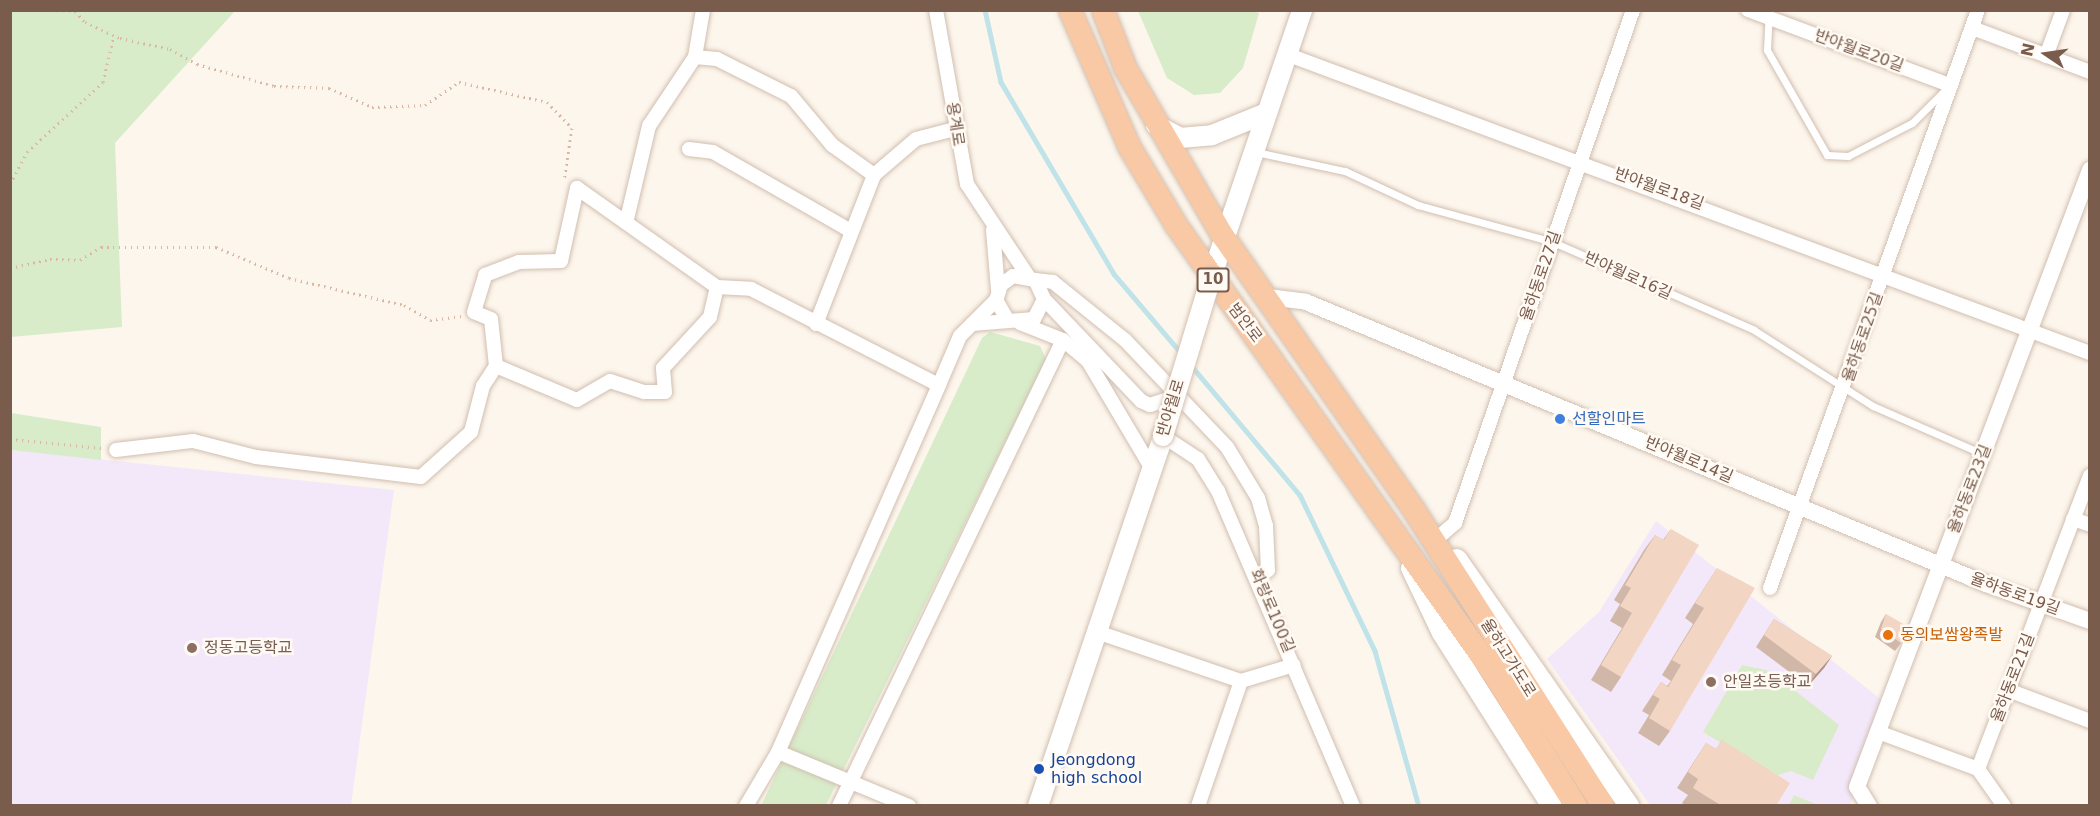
<!DOCTYPE html>
<html>
<head>
<meta charset="utf-8">
<style>
	body { margin:0 }
	#map { position:relative; width:2100px; height:816px; overflow:hidden; background:#fdf6ec; font-family:"DejaVu Sans","Noto Sans KR",sans-serif }
	div>[style] { position:absolute }
	[style*='--x'] { left:calc(var(--x)*1px); top:calc(var(--y)*1px); width:calc(var(--w)*1px); rotate:calc(var(--a)*1deg) }
	.education>* { inset:0; background:#f3e8fa }
	.green>* { inset:0; background:#d8ecc9 }
	.stream>* { height:4.5px; margin:-2.25px; padding:0 2.25px; transform-origin:2.25px; border-radius:2.25px; background:#bfe3e8 }
	.path>* { height:3px; margin-top:-1.5px; transform-origin:0; background:repeating-linear-gradient(90deg,#d9b8a5 0 1.5px,transparent 0 6px) }
	.roads { filter:drop-shadow(0 0 2px #d1beb0) drop-shadow(0 0 2px #d1beb0) }
	.service>* { height:7px; margin:-3.5px; padding:0 3.5px; transform-origin:3.5px; border-radius:3.5px; background:#fff }
	.minor>* { height:14px; margin:-7px; padding:0 7px; transform-origin:7px; border-radius:7px; background:#fff }
	.tertiary>* { height:16px; margin:-8px; padding:0 8px; transform-origin:8px; border-radius:8px; background:#fff }
	.secondary>* { height:20px; margin:-10px; padding:0 10px; transform-origin:10px; border-radius:10px; background:#fff }
	.trunk>* { height:22px; margin:-11px; padding:0 11px; transform-origin:11px; border-radius:11px; background:#f9c8a4 }
	.bridges { filter:drop-shadow(0 0 2px #d6c0b0) drop-shadow(0 0 2px #d6c0b0) }
	.secondary-bridge>* { height:20px; margin:-10px; padding:0 10px; transform-origin:10px; border-radius:10px; background:#fff }
	.wall>* { inset:0; background:#d1b7a8 }
	.shaded-wall>* { inset:0; background:#aa9588 }
	.building>* { inset:0; background:#f3d5c3 }
	.dots>* { width:16px; height:16px; translate:-50% -50%; box-sizing:border-box; border:3px solid #fffaf3; border-radius:50% }
	span { translate:-50% -50%; white-space:nowrap; text-align:center; line-height:1.15; -webkit-text-stroke:5px #fffaf3; paint-order:stroke }
	.shield-label span { padding:2px 4px; background:#fffaf3; border:2px solid; border-radius:4px; -webkit-text-stroke-width:0 }
	.shield-label { font-size:15px; color:#7a5c4d; font-weight:700 }
	.street-label { font-size:16px; color:#7a5c4d }
	.shop-label { font-size:16px; color:#366cbe }
	.left { translate:0 -50%; text-align:left }
	.food-label { font-size:16px; color:#c56008 }
	.education-label { font-size:16px; color:#785e54 }
	.transit-label { font-size:16px; color:#164399 }
	.frame { position:absolute; inset:0; border:12px solid #7a5c4d; pointer-events:none }
	.north { position:absolute; left:2016px; top:24px; width:60px; height:60px; -webkit-text-stroke:4px #fffaf3; paint-order:stroke; rotate:283deg; font-size:16px; font-weight:700; line-height:24px; text-align:center; color:#7a5c4d }
	.north::after { content:''; display:block; margin:auto; width:21px; height:27px; background:#7a5c4d; clip-path:polygon(50% 0,100% 100%,50% 72%,0 100%) }
</style>
</head>
<body>
<div id="map">
	<div class="education">
		<div style="clip-path:polygon(11px 450px,394px 490px,351px 805px,11px 806px)"></div>
		<div style="clip-path:polygon(1656px 521px,1888px 705px,1850px 805px,1650px 805px,1547px 659px,1599px 612px)"></div>
	</div>
	<div class="green">
		<div style="clip-path:polygon(11px 10px,235px 11px,115px 143px,122px 327px,11px 337px)"></div>
		<div style="clip-path:polygon(1250px 10px,1259px 13px,1243px 68px,1220px 93px,1194px 95px,1167px 78px,1138px 11px)"></div>
		<div style="clip-path:polygon(990px 332px,1040px 346px,1046px 359px,826px 805px,761px 806px,982px 338px)"></div>
		<div style="clip-path:polygon(11px 413px,101px 427px,101px 460px,11px 450px,11px 455px)"></div>
		<div style="clip-path:polygon(1742px 665px,1770px 671px,1839px 725px,1813px 780px,1791px 771px,1775px 776px,1703px 732px)"></div>
		<div style="clip-path:polygon(1794px 795px,1818px 805px,1789px 805px)"></div>
	</div>
	<div class="stream">
		<div style="--x:985;--y:10;--w:74;--a:77.5"></div>
		<div style="--x:1001;--y:82;--w:223;--a:59.5"></div>
		<div style="--x:1114;--y:274;--w:106;--a:49.6"></div>
		<div style="--x:1190;--y:364;--w:171;--a:50"></div>
		<div style="--x:1300;--y:495;--w:173;--a:64.3"></div>
		<div style="--x:1375;--y:651;--w:161;--a:74.2"></div>
	</div>
	<div class="path">
		<div style="--x:51;--y:10;--w:24;--a:2"></div>
		<div style="--x:75;--y:11;--w:15;--a:48"></div>
		<div style="--x:85;--y:22;--w:38;--a:25"></div>
		<div style="--x:120;--y:38;--w:51;--a:12.4"></div>
		<div style="--x:170;--y:49;--w:31;--a:29"></div>
		<div style="--x:197;--y:64;--w:80;--a:15.9"></div>
		<div style="--x:274;--y:86;--w:55;--a:2.1"></div>
		<div style="--x:329;--y:88;--w:47;--a:23.8"></div>
		<div style="--x:372;--y:107;--w:53;--a:-2.2"></div>
		<div style="--x:425;--y:105;--w:41;--a:-34.1"></div>
		<div style="--x:459;--y:82;--w:90;--a:12.8"></div>
		<div style="--x:547;--y:102;--w:36;--a:46"></div>
		<div style="--x:572;--y:128;--w:54;--a:98.6"></div>
		<div style="--x:10;--y:184;--w:36;--a:-62"></div>
		<div style="--x:27;--y:152;--w:103;--a:-42.6"></div>
		<div style="--x:103;--y:82;--w:48;--a:-76.8"></div>
		<div style="--x:10;--y:268;--w:41;--a:-12.7"></div>
		<div style="--x:50;--y:259;--w:30;--a:2"></div>
		<div style="--x:80;--y:260;--w:25;--a:-32"></div>
		<div style="--x:101;--y:247;--w:115;--a:0"></div>
		<div style="--x:216;--y:247;--w:79;--a:23"></div>
		<div style="--x:289;--y:278;--w:118;--a:13.2"></div>
		<div style="--x:404;--y:305;--w:30;--a:30"></div>
		<div style="--x:430;--y:320;--w:32;--a:-7"></div>
		<div style="--x:10;--y:439;--w:93;--a:5.5"></div>
	</div>
	<div class="roads">
		<div class="service">
			<div style="--x:1769;--y:10;--w:40;--a:92.9"></div>
			<div style="--x:1767;--y:50;--w:121;--a:60.3"></div>
			<div style="--x:1827;--y:155;--w:21;--a:3"></div>
			<div style="--x:1848;--y:156;--w:72;--a:-27.3"></div>
			<div style="--x:1912;--y:123;--w:51;--a:-45"></div>
			<div style="--x:1256;--y:152;--w:91;--a:12.1"></div>
			<div style="--x:1345;--y:171;--w:81;--a:25"></div>
			<div style="--x:1418;--y:205;--w:140;--a:15.3"></div>
			<div style="--x:1553;--y:242;--w:219;--a:23.6"></div>
			<div style="--x:1754;--y:330;--w:141;--a:32.6"></div>
			<div style="--x:1873;--y:406;--w:120;--a:23.6"></div>
		</div>
		<div class="minor">
			<div style="--x:703;--y:10;--w:48;--a:99.7"></div>
			<div style="--x:695;--y:57;--w:22;--a:5"></div>
			<div style="--x:717;--y:59;--w:83;--a:26.6"></div>
			<div style="--x:791;--y:96;--w:64;--a:50.1"></div>
			<div style="--x:832;--y:145;--w:52;--a:35.5"></div>
			<div style="--x:936;--y:10;--w:177;--a:79.9"></div>
			<div style="--x:967;--y:184;--w:110;--a:56.5"></div>
			<div style="--x:1748;--y:10;--w:215;--a:20.4"></div>
			<div style="--x:1972;--y:28;--w:126;--a:20.4"></div>
			<div style="--x:1286;--y:54;--w:858;--a:20.4"></div>
			<div style="--x:2046;--y:56;--w:49;--a:-69.7"></div>
			<div style="--x:689;--y:149;--w:24;--a:7"></div>
			<div style="--x:713;--y:152;--w:157;--a:29.8"></div>
			<div style="--x:627;--y:219;--w:96;--a:-76.7"></div>
			<div style="--x:649;--y:126;--w:83;--a:-56.3"></div>
			<div style="--x:993;--y:230;--w:60;--a:85.2"></div>
			<div style="--x:1035;--y:280;--w:18;--a:6"></div>
			<div style="--x:1053;--y:282;--w:92;--a:38.9"></div>
			<div style="--x:1125;--y:340;--w:148;--a:46.4"></div>
			<div style="--x:1227;--y:447;--w:60;--a:58.7"></div>
			<div style="--x:1258;--y:498;--w:29;--a:74"></div>
			<div style="--x:1266;--y:526;--w:44;--a:87.4"></div>
			<div style="--x:1268;--y:570;--w:12;--a:145"></div>
			<div style="--x:1044;--y:299;--w:141;--a:46.4"></div>
			<div style="--x:1141;--y:401;--w:10;--a:24"></div>
			<div style="--x:1150;--y:405;--w:25;--a:-18"></div>
			<div style="--x:1020;--y:323;--w:46;--a:21.6"></div>
			<div style="--x:1063;--y:340;--w:33;--a:40"></div>
			<div style="--x:1088;--y:361;--w:126;--a:59.3"></div>
			<div style="--x:816;--y:324;--w:160;--a:-68.7"></div>
			<div style="--x:874;--y:175;--w:55;--a:-40.6"></div>
			<div style="--x:916;--y:139;--w:40;--a:-14.4"></div>
			<div style="--x:972;--y:324;--w:62;--a:-4.6"></div>
			<div style="--x:1034;--y:319;--w:22;--a:-63"></div>
			<div style="--x:1044;--y:299;--w:21;--a:-115"></div>
			<div style="--x:1035;--y:280;--w:22;--a:-170"></div>
			<div style="--x:1013;--y:276;--w:15;--a:143"></div>
			<div style="--x:1001;--y:285;--w:16;--a:108"></div>
			<div style="--x:996;--y:300;--w:22;--a:60"></div>
			<div style="--x:496;--y:366;--w:88;--a:22.8"></div>
			<div style="--x:577;--y:400;--w:38;--a:-30"></div>
			<div style="--x:610;--y:381;--w:36;--a:18"></div>
			<div style="--x:644;--y:392;--w:21;--a:0"></div>
			<div style="--x:665;--y:392;--w:24;--a:-95"></div>
			<div style="--x:663;--y:368;--w:69;--a:-47.3"></div>
			<div style="--x:710;--y:317;--w:31;--a:-77"></div>
			<div style="--x:1163;--y:436;--w:42;--a:33.3"></div>
			<div style="--x:1198;--y:459;--w:38;--a:58"></div>
			<div style="--x:1218;--y:491;--w:343;--a:66.8"></div>
			<div style="--x:116;--y:450;--w:78;--a:-6.7"></div>
			<div style="--x:193;--y:441;--w:65;--a:14.3"></div>
			<div style="--x:256;--y:457;--w:166;--a:6.9"></div>
			<div style="--x:421;--y:477;--w:67;--a:-42"></div>
			<div style="--x:471;--y:432;--w:48;--a:-75.4"></div>
			<div style="--x:483;--y:386;--w:24;--a:-57"></div>
			<div style="--x:496;--y:366;--w:47;--a:-96.1"></div>
			<div style="--x:491;--y:319;--w:18;--a:-158"></div>
			<div style="--x:474;--y:312;--w:39;--a:-73"></div>
			<div style="--x:485;--y:275;--w:36;--a:-21"></div>
			<div style="--x:519;--y:262;--w:42;--a:-1.4"></div>
			<div style="--x:561;--y:261;--w:75;--a:-77.6"></div>
			<div style="--x:577;--y:188;--w:171;--a:35.3"></div>
			<div style="--x:717;--y:287;--w:34;--a:3"></div>
			<div style="--x:751;--y:289;--w:211;--a:27.1"></div>
			<div style="--x:939;--y:385;--w:53;--a:-66.8"></div>
			<div style="--x:960;--y:336;--w:51;--a:-45"></div>
			<div style="--x:2073;--y:519;--w:18;--a:19"></div>
			<div style="--x:1440;--y:536;--w:20;--a:-41"></div>
			<div style="--x:1455;--y:523;--w:543;--a:-70.86"></div>
			<div style="--x:1770;--y:588;--w:614;--a:-70.21"></div>
			<div style="--x:1100;--y:633;--w:149;--a:18.8"></div>
			<div style="--x:1241;--y:681;--w:55;--a:-16.8"></div>
			<div style="--x:2008;--y:690;--w:88;--a:20.7"></div>
			<div style="--x:1878;--y:732;--w:107;--a:20.3"></div>
			<div style="--x:1978;--y:769;--w:45;--a:54.9"></div>
			<div style="--x:778;--y:752;--w:401;--a:-66.3"></div>
			<div style="--x:1978;--y:769;--w:314;--a:-69.1"></div>
			<div style="--x:746;--y:806;--w:63;--a:-59.3"></div>
			<div style="--x:778;--y:752;--w:142;--a:22.4"></div>
			<div style="--x:839;--y:806;--w:517;--a:-64.33"></div>
			<div style="--x:1198;--y:806;--w:132;--a:-71"></div>
		</div>
		<div class="tertiary">
			<div style="--x:1268;--y:297;--w:38;--a:7"></div>
			<div style="--x:1306;--y:302;--w:736;--a:22.52"></div>
			<div style="--x:1986;--y:584;--w:110;--a:19.6"></div>
			<div style="--x:1869;--y:806;--w:22;--a:-122"></div>
			<div style="--x:1857;--y:787;--w:660;--a:-69.31"></div>
		</div>
		<div class="secondary">
			<div style="--x:1156;--y:125;--w:27;--a:28"></div>
			<div style="--x:1180;--y:138;--w:32;--a:-5"></div>
			<div style="--x:1212;--y:135;--w:56;--a:-22"></div>
			<div style="--x:1211;--y:278;--w:283;--a:-71.2"></div>
			<div style="--x:1457;--y:559;--w:301;--a:55.1"></div>
			<div style="--x:1411;--y:568;--w:72;--a:64.5"></div>
			<div style="--x:1442;--y:633;--w:205;--a:57.6"></div>
			<div style="--x:1038;--y:806;--w:391;--a:-71.3"></div>
		</div>
		<div class="trunk">
			<div style="--x:1070;--y:10;--w:150;--a:66.5"></div>
			<div style="--x:1130;--y:148;--w:90;--a:59.1"></div>
			<div style="--x:1176;--y:225;--w:547;--a:54.68"></div>
			<div style="--x:1492;--y:671;--w:159;--a:58.1"></div>
			<div style="--x:1103;--y:10;--w:63;--a:68.7"></div>
			<div style="--x:1126;--y:69;--w:193;--a:59.9"></div>
			<div style="--x:1223;--y:236;--w:334;--a:55.1"></div>
			<div style="--x:1414;--y:510;--w:351;--a:57.4"></div>
		</div>
	</div>
	<div class="bridges">
		<div class="secondary-bridge">
			<div style="--x:1163;--y:436;--w:165;--a:-73.1"></div>
		</div>
	</div>
	<div class="wall">
		<div style="clip-path:polygon(1671px 529px,1621px 677px,1611px 692px,1591px 680px,1622px 628px,1610px 621px,1620px 604px,1614px 600px,1644px 550px,1655px 535px,1663px 540px)"></div>
		<div style="clip-path:polygon(1717px 568px,1670px 731px,1659px 746px,1638px 733px,1649px 715px,1642px 711px,1661px 682px,1667px 686px,1671px 681px,1662px 675px,1693px 624px,1685px 618px)"></div>
		<div style="clip-path:polygon(1886px 614px,1901px 643px,1895px 651px,1875px 637px,1881px 622px)"></div>
		<div style="clip-path:polygon(1774px 619px,1832px 656px,1824px 668px,1808px 686px,1756px 647px)"></div>
		<div style="clip-path:polygon(1722px 740px,1776px 806px,1686px 806px,1682px 803px,1688px 795px,1677px 788px,1706px 743px,1716px 749px)"></div>
	</div>
	<div class="shaded-wall">
		<div style="clip-path:polygon(1832px 656px,1824px 668px,1808px 686px,1816px 674px)"></div>
	</div>
	<div class="building">
		<div style="clip-path:polygon(1671px 529px,1699px 545px,1621px 677px,1601px 665px,1632px 613px,1620px 606px,1631px 588px,1625px 585px,1655px 535px,1664px 540px)"></div>
		<div style="clip-path:polygon(1717px 568px,1755px 588px,1670px 731px,1649px 718px,1660px 699px,1653px 695px,1661px 682px,1668px 687px,1681px 665px,1672px 660px,1704px 608px,1695px 603px)"></div>
		<div style="clip-path:polygon(1886px 614px,1907px 626px,1901px 643px,1881px 629px)"></div>
		<div style="clip-path:polygon(1774px 619px,1832px 656px,1816px 674px,1764px 635px)"></div>
		<div style="clip-path:polygon(1722px 740px,1790px 783px,1776px 806px,1722px 806px,1693px 788px,1698px 779px,1688px 772px,1706px 743px,1716px 749px)"></div>
	</div>
	<div class="dots">
		<div style="left:1560px;top:419px;background:#3f7fe0"></div>
		<div style="left:1888px;top:635px;background:#e8710a"></div>
		<div style="left:192px;top:648px;background:#8d6e63"></div>
		<div style="left:1711px;top:682px;background:#8d6e63"></div>
		<div style="left:1039px;top:769px;background:#1a4fb4"></div>
	</div>
	<div class="shield-label">
		<span style="left:1213px;top:280px">10</span>
	</div>
	<div class="street-label">
		<span style="left:1859px;top:51px;rotate:20deg">반야월로20길</span>
		<span style="left:955px;top:124px;rotate:81deg">용계로</span>
		<span style="left:1659px;top:189px;rotate:20deg">반야월로18길</span>
		<span style="left:1541px;top:276px;rotate:-71deg">율하동로27길</span>
		<span style="left:1628px;top:276px;rotate:24deg">반야월로16길</span>
		<span style="left:1245px;top:323px;rotate:53deg">범안로</span>
		<span style="left:1863px;top:337px;rotate:-71deg">율하동로25길</span>
		<span style="left:1171px;top:408px;rotate:-73deg">반야월로</span>
		<span style="left:1689px;top:460px;rotate:23deg">반야월로14길</span>
		<span style="left:1970px;top:489px;rotate:-69deg">율하동로23길</span>
		<span style="left:2015px;top:594px;rotate:20deg">율하동로19길</span>
		<span style="left:1272px;top:611px;rotate:67deg">화랑로100길</span>
		<span style="left:1508px;top:658px;rotate:58deg">율하고가도로</span>
		<span style="left:2013px;top:678px;rotate:-69deg">율하동로21길</span>
	</div>
	<div class="shop-label">
		<span class="left" style="left:1572px;top:419px">선할인마트</span>
	</div>
	<div class="food-label">
		<span class="left" style="left:1900px;top:635px">동의보쌈왕족발</span>
	</div>
	<div class="education-label">
		<span class="left" style="left:204px;top:648px">정동고등학교</span>
		<span class="left" style="left:1723px;top:682px">안일초등학교</span>
	</div>
	<div class="transit-label">
		<span class="left" style="left:1051px;top:769px">Jeongdong<br>high school</span>
	</div>
	<div class="frame"></div>
	<div class="north">N</div>
</div>
</body>
</html>
